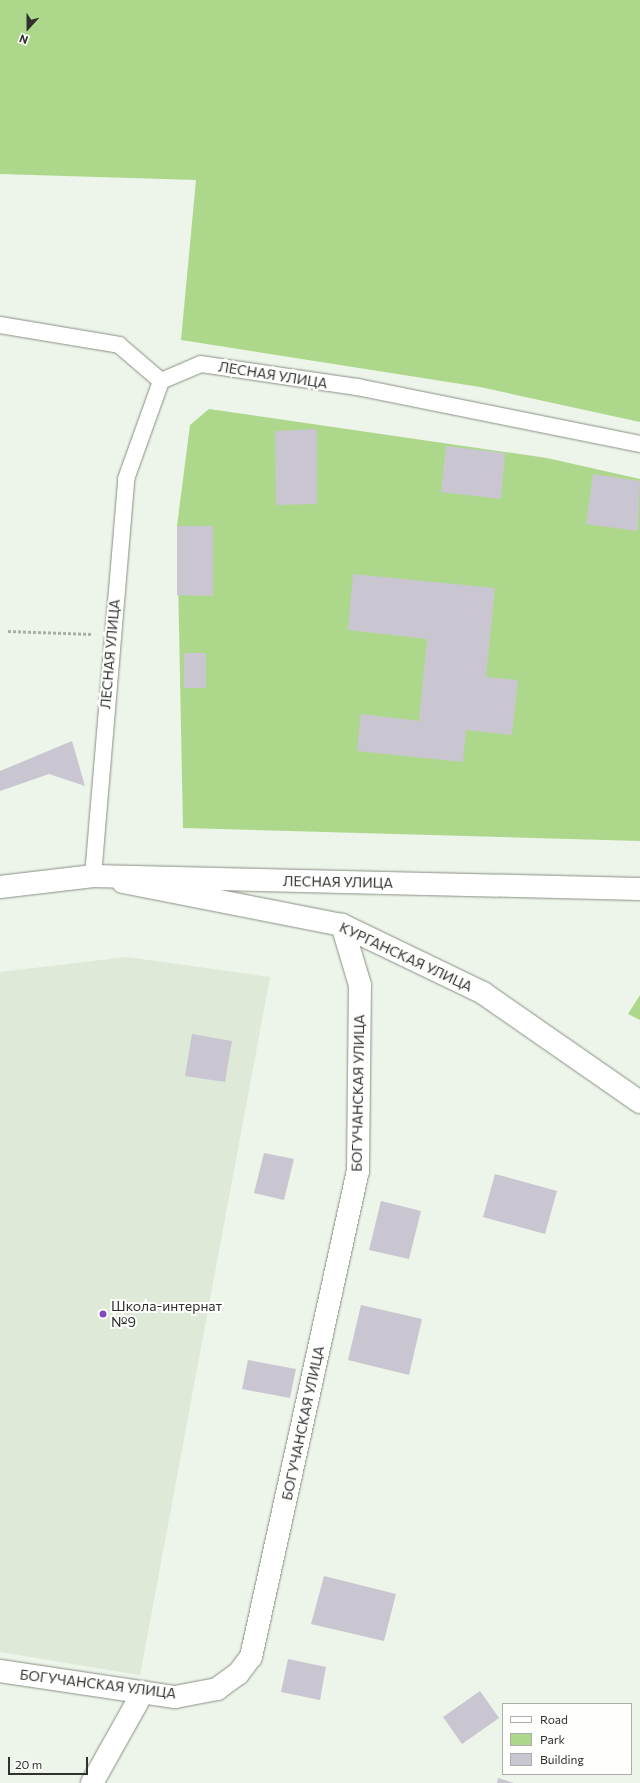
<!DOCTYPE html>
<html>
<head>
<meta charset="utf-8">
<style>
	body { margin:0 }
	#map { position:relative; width:640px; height:1783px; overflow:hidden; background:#edf4e9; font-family:Commissioner,sans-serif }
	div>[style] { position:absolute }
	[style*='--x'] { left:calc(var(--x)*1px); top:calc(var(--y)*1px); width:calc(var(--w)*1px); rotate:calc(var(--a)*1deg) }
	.built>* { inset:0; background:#dee9d8 }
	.green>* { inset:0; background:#add88b }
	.building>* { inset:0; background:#cac6d1 }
	.path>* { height:2.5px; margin-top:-1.25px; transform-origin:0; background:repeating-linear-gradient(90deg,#a9afa6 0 3px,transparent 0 5px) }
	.roads { filter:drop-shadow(0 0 1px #898f85) drop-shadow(0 0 1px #898f85) }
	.lane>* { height:16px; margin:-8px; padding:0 8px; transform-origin:8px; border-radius:8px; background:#fff }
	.street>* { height:22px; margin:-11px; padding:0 11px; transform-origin:11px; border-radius:11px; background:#fff }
	.secondary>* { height:22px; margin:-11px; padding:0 11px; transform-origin:11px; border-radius:11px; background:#fff }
	.dots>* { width:11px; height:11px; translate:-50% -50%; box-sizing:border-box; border:2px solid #fefffd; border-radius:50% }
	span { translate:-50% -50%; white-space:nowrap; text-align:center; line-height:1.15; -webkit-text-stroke:4px #fefffd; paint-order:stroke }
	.street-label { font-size:14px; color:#2e312d }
	.poi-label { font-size:14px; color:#2e312d }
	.left { translate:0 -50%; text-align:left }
	.legend { position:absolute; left:502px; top:1703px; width:130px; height:72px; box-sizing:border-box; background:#fefffd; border:1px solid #abadaa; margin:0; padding:5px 7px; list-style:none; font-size:12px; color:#2e312d }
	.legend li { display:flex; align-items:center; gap:8px; height:20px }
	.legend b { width:20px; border:1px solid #abadaa }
	.north { position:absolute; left:8px; top:8px; width:40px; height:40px; -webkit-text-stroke:3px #fefffd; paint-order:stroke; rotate:201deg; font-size:11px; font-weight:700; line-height:16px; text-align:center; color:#2e312d }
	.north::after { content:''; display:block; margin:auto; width:14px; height:18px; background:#2e312d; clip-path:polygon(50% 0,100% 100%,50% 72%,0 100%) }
	.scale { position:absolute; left:8px; top:1757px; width:80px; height:18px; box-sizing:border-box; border:2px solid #2e312d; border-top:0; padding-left:5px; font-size:12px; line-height:14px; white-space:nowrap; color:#2e312d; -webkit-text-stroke:3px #fefffd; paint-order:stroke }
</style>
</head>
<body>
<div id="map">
	<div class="built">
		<div style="clip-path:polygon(127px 957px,270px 977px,140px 1675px,0 1652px,0 972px)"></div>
	</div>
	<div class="green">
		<div style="clip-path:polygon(0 0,640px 0,640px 422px,480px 387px,181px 340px,196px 180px,0 174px)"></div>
		<div style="clip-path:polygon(209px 409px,547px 458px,640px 479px,640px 841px,183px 828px,177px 526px,190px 425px)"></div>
		<div style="clip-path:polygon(640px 995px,640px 1020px,628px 1014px)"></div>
	</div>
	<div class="building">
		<div style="clip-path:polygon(317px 429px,317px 504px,276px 505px,275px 431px)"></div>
		<div style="clip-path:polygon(446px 446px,505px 453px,501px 499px,441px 492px)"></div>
		<div style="clip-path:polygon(593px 474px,640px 481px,638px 531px,586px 524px)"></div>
		<div style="clip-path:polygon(177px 526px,213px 526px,213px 596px,177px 595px)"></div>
		<div style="clip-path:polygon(353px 574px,495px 588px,486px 677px,518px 680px,512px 735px,466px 730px,463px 762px,357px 751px,361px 714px,419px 721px,427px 639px,348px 630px)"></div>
		<div style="clip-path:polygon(184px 653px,206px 653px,206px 688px,184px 688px)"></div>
		<div style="clip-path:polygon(72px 741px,85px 786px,49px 774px,0 791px,0 771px)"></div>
		<div style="clip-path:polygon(192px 1034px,232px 1041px,225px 1082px,185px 1076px)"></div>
		<div style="clip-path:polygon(264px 1153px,294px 1159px,284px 1200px,254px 1193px)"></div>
		<div style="clip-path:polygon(495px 1174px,557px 1191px,545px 1234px,483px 1217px)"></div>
		<div style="clip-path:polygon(381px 1201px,421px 1211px,409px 1259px,369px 1250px)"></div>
		<div style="clip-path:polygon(361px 1305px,422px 1319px,409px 1375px,348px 1360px)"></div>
		<div style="clip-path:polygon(248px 1360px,296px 1369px,290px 1398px,242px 1389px)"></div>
		<div style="clip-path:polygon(324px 1576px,396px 1594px,384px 1641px,311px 1624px)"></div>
		<div style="clip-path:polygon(288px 1659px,326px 1667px,320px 1700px,281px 1692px)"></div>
		<div style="clip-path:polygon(480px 1691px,499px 1718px,462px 1744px,443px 1717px)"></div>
		<div style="clip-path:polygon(498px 1778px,514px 1783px,497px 1783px)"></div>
	</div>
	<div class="path">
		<div style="--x:8;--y:631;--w:84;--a:2"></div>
	</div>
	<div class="roads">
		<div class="lane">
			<div style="--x:0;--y:325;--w:121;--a:9.5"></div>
			<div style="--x:119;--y:345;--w:55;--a:40.6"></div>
			<div style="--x:93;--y:876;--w:398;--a:-85.2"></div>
			<div style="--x:126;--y:479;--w:104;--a:-70.3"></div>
			<div style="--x:161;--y:381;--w:43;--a:-23"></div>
			<div style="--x:201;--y:364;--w:158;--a:8.4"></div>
			<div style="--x:357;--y:387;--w:289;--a:11.4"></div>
		</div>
		<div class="street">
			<div style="--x:123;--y:882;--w:223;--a:11.1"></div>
			<div style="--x:342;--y:925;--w:157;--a:25.7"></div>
			<div style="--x:483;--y:993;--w:191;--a:34.8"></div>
			<div style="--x:0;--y:1671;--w:177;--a:8.5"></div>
			<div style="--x:175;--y:1697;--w:43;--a:-10.8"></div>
			<div style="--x:217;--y:1689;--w:26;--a:-36"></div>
			<div style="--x:238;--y:1674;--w:21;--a:-53"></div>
			<div style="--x:251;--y:1657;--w:497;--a:-77.6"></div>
			<div style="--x:358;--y:1172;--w:187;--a:-89.4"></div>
			<div style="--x:360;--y:985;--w:63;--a:-106.7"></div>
			<div style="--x:92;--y:1783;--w:104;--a:-60.7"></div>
		</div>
		<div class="secondary">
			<div style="--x:0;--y:887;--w:94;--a:-6.7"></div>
			<div style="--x:93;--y:876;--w:547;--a:1.36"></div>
		</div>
	</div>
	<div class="dots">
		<div style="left:103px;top:1314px;background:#8349c0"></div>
	</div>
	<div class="street-label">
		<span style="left:273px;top:375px;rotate:9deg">ЛЕСНАЯ УЛИЦА</span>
		<span style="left:110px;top:654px;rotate:-85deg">ЛЕСНАЯ УЛИЦА</span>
		<span style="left:338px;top:882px;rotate:1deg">ЛЕСНАЯ УЛИЦА</span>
		<span style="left:406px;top:957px;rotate:25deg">КУРГАНСКАЯ УЛИЦА</span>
		<span style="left:358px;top:1093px;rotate:-89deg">БОГУЧАНСКАЯ УЛИЦА</span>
		<span style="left:303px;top:1423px;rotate:-78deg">БОГУЧАНСКАЯ УЛИЦА</span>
		<span style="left:98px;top:1684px;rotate:7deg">БОГУЧАНСКАЯ УЛИЦА</span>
	</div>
	<div class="poi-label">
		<span class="left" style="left:111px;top:1314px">Школа-интернат<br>№9</span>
	</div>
	<ul class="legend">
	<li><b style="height:5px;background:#fff"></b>Road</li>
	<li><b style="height:11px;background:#add88b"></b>Park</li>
	<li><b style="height:11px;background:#cac6d1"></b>Building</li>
	</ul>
	<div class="north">N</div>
	<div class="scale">20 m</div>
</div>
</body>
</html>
